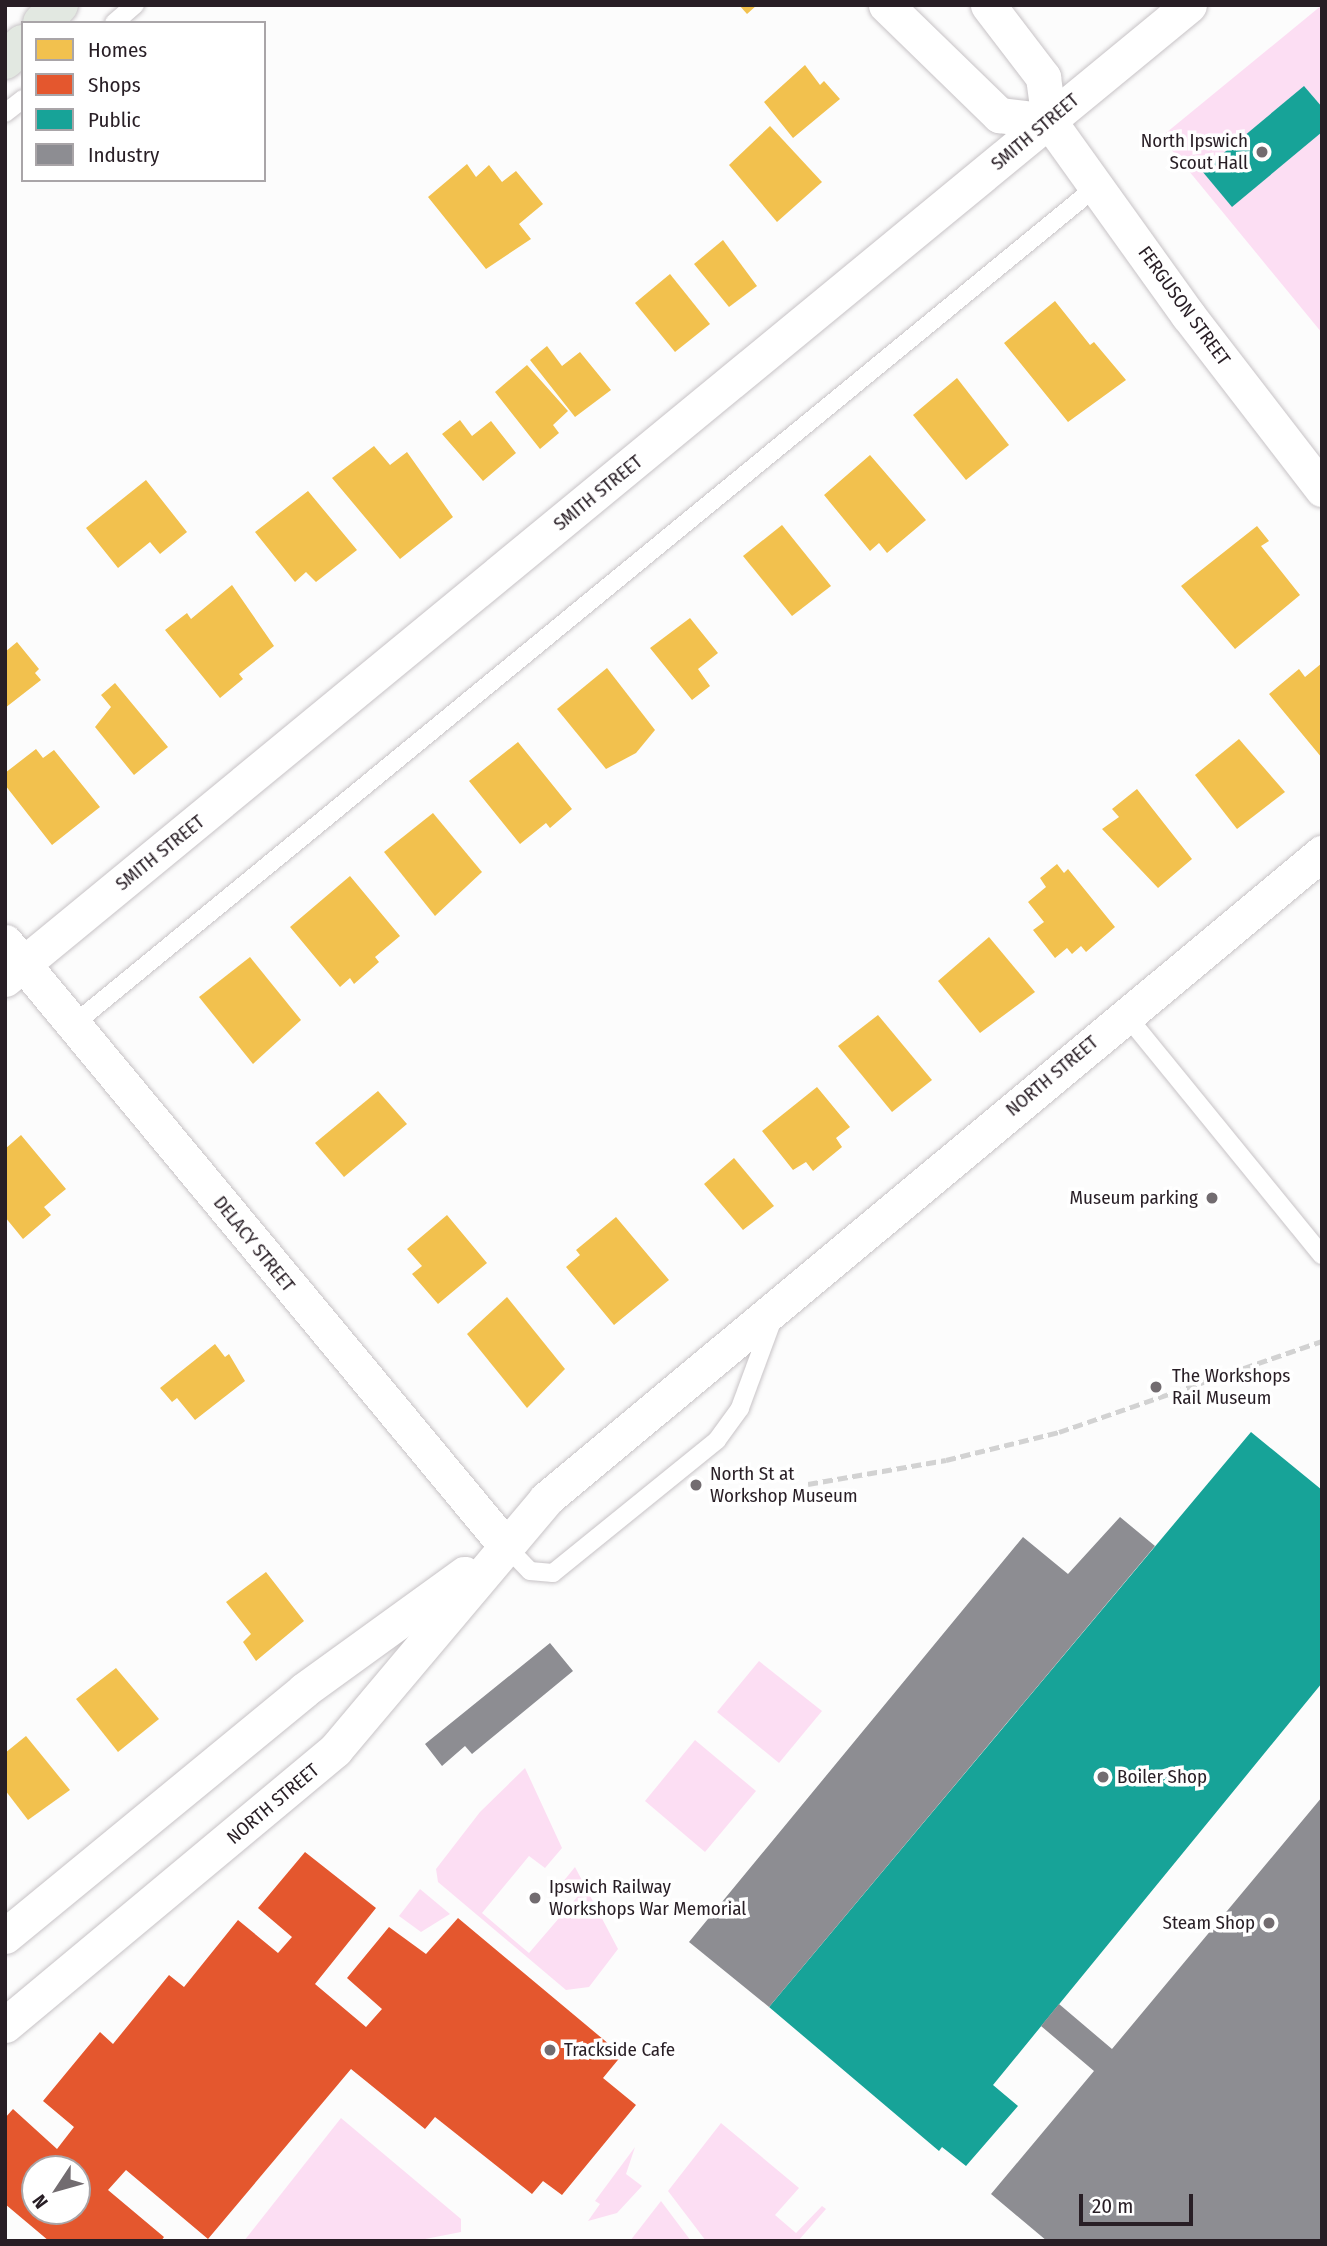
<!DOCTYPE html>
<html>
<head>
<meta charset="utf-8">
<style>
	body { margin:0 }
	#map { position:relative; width:1327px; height:2246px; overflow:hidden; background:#fcfcfc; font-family:"Fira Sans Condensed",sans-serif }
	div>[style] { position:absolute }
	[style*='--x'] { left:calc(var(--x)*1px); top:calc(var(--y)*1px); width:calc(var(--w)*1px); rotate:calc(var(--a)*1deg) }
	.green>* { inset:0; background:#fcdef3 }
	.homes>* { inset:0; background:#f2c14e }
	.shops>* { inset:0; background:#e4572e }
	.public>* { inset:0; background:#17a398 }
	.industry>* { inset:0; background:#8d8d92 }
	.roads { filter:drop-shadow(0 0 2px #c7c3c6) drop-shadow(0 0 2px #c7c3c6) }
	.lane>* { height:18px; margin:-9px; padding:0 9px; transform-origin:9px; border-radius:9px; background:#fff }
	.street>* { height:35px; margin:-17.5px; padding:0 17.5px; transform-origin:17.5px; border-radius:17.5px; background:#fff }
	.primary>* { height:38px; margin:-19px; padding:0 19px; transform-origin:19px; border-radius:19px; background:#e2e8e1 }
	.rail>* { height:5px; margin-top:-2.5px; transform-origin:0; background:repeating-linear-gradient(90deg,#d2d2d2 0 10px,transparent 0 15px) }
	.dots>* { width:19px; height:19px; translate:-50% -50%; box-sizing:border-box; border:4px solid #fff; border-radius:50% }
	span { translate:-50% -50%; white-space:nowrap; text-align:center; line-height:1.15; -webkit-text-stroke:7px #fff; paint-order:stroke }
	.street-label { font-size:19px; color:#281e25 }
	.poi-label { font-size:19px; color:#281e25 }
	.right { translate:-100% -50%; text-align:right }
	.left { translate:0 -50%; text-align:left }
	.frame { position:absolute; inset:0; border:7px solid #281e25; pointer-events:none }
	.legend { position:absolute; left:21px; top:21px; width:245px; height:161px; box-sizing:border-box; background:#fff; border:2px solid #a9a5a8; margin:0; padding:9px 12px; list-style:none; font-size:21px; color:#281e25 }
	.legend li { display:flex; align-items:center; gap:14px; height:35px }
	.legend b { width:35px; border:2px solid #a9a5a8 }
	.north { position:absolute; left:21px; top:2155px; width:70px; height:70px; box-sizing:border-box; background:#fff; border:2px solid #a9a5a8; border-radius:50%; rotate:234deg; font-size:19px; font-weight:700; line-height:28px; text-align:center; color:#281e25 }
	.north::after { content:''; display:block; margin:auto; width:24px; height:32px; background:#726c70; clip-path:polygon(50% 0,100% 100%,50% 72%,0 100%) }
	.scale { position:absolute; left:1079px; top:2194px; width:114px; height:32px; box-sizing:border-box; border:4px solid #281e25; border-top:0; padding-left:9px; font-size:21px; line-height:24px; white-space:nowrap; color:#281e25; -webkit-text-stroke:5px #fff; paint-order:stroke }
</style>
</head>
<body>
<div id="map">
	<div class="green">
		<div style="clip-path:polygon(1322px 5px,1322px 333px,1161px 137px)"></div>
		<div style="clip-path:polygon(759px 1661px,822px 1711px,779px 1763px,717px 1712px)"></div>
		<div style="clip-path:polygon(695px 1740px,756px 1791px,705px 1852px,645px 1801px)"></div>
		<div style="clip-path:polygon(525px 1768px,562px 1848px,545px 1868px,529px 1856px,482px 1913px,529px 1953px,578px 1896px,562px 1883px,575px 1867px,618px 1949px,589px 1987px,566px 1990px,438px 1882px,436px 1869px,480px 1812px)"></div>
		<div style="clip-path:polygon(420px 1889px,450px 1914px,421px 1932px,399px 1916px)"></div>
		<div style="clip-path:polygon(341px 2118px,461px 2219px,461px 2232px,415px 2241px,244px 2241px)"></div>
		<div style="clip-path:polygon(721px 2123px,799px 2188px,775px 2215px,796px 2233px,822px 2206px,826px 2209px,798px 2241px,706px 2241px,668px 2191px)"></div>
		<div style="clip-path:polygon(635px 2147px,626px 2174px,642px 2186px,617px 2213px,588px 2221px,600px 2204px,595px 2201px)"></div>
		<div style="clip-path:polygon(661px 2201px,691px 2241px,630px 2241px)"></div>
	</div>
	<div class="homes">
		<div style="clip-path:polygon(739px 5px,757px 5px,747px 14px)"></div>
		<div style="clip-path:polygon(805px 65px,820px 85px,824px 81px,840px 99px,793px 138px,764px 102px)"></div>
		<div style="clip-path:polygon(770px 126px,822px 182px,777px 222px,729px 165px)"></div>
		<div style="clip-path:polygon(467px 164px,476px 177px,489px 165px,502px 182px,516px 171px,543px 204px,519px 224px,531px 239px,486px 269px,428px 197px)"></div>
		<div style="clip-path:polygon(723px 240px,757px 286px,729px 307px,694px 264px)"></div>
		<div style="clip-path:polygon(670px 274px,710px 324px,675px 352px,635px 303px)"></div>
		<div style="clip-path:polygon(1055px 301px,1090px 345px,1094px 342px,1126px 380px,1068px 422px,1004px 343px)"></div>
		<div style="clip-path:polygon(547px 346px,562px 366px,580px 352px,611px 390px,575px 417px,530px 360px)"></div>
		<div style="clip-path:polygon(527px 365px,568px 411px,553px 425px,559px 433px,540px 449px,495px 392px)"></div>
		<div style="clip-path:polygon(957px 378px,1009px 445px,966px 480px,913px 415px)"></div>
		<div style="clip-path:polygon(460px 420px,472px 436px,491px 421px,516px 453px,483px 481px,442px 434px)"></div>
		<div style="clip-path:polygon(374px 446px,390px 465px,407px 452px,453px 517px,400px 559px,332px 478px)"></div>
		<div style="clip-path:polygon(870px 455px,926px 520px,887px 553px,879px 543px,870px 551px,824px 495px)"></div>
		<div style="clip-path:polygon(146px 480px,187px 532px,160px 554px,150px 542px,118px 568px,86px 528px)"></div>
		<div style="clip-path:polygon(308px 491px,357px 550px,316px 582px,306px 572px,295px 582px,255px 532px)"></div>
		<div style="clip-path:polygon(782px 525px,831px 586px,792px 616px,743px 556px)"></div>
		<div style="clip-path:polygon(1257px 526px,1269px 541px,1261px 546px,1300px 595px,1235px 649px,1181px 586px)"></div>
		<div style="clip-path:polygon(232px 585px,274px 646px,239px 674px,243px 679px,220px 698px,165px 630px,187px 613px,191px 619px)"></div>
		<div style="clip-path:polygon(690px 618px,718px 653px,698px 669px,710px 686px,692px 700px,650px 648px)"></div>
		<div style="clip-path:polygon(17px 642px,39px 669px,35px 673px,41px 680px,5px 708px,5px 652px)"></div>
		<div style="clip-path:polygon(1322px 663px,1322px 758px,1269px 694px,1299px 669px,1305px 677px)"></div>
		<div style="clip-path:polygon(607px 668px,655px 730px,636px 753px,606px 769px,557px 709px)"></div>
		<div style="clip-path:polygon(115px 683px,168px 747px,134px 775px,95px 727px,111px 707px,101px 695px)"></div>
		<div style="clip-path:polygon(1239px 739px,1285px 792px,1237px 829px,1195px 775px)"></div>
		<div style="clip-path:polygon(518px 742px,572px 809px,550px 828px,546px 823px,520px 844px,469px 781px)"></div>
		<div style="clip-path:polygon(36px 749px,43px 758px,54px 750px,100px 807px,52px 845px,5px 785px,5px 773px)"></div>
		<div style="clip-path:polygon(1137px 789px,1192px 859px,1158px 888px,1102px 829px,1119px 817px,1112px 809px)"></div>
		<div style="clip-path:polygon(433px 813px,482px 872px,435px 916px,384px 852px)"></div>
		<div style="clip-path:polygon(1057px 864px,1064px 873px,1068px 869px,1115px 927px,1086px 952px,1081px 946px,1072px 954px,1067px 948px,1055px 958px,1033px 930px,1044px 922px,1028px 902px,1046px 887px,1040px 878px)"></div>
		<div style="clip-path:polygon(350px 876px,400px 936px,375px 957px,379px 962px,354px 984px,350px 978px,340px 987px,290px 927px)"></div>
		<div style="clip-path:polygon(989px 937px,1035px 992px,980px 1033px,938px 981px)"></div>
		<div style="clip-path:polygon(250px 957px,301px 1020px,253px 1064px,199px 997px)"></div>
		<div style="clip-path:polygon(878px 1015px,932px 1080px,892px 1112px,838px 1046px)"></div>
		<div style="clip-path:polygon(817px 1087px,850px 1127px,836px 1138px,842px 1147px,813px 1171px,806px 1162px,793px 1170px,762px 1131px)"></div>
		<div style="clip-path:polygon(378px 1091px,407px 1124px,344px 1177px,315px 1143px)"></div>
		<div style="clip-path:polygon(21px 1135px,66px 1189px,44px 1207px,51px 1215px,23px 1239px,5px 1217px,5px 1149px)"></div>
		<div style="clip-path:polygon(734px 1158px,774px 1206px,743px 1230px,704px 1184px)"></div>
		<div style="clip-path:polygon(447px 1215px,487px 1263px,438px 1304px,412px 1274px,422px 1266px,407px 1249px)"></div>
		<div style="clip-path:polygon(616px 1217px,669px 1280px,614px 1325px,566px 1267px,580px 1255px,576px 1250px)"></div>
		<div style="clip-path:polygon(507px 1297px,565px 1369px,527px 1408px,467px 1334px)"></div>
		<div style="clip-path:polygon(215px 1344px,225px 1357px,229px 1354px,245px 1381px,195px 1420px,177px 1398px,172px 1402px,160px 1388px)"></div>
		<div style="clip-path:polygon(266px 1572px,304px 1621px,256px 1661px,243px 1642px,251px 1634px,226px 1602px)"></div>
		<div style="clip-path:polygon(116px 1668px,159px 1719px,118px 1752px,76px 1699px)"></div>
		<div style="clip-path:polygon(26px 1736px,70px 1790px,28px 1820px,5px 1790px,5px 1753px)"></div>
	</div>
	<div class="shops">
		<div style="clip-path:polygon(evenodd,305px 1852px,376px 1908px,315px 1984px,366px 2027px,382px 2009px,347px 1978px,389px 1927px,426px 1954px,458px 1918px,622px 2055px,603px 2078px,636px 2105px,562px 2195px,543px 2181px,532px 2194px,435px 2117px,425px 2129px,351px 2069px,208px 2239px,126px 2170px,108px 2190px,164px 2237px,161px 2241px,49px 2241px,5px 2204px,5px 2118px,13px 2109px,57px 2149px,74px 2127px,43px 2101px,100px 2032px,113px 2044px,169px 1975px,184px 1987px,238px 1920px,278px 1953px,292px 1937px,258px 1908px,305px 1852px,35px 2169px,77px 2169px,77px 2211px,35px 2211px,35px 2169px)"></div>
	</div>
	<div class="public">
		<div style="clip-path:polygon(1304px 86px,1322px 107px,1322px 132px,1232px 207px,1202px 171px)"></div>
		<div style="clip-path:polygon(1251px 1432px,1322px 1490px,1322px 1683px,993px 2085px,1018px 2106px,966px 2166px,942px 2147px,939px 2151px,769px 2007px)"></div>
	</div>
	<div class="industry">
		<div style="clip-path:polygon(1120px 1517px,1155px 1546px,769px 2007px,689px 1942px,1023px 1537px,1068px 1574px)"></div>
		<div style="clip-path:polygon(550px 1643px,573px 1671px,472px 1754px,465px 1746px,442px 1766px,425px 1744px)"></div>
		<div style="clip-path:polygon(1322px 1797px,1322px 2241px,1047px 2241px,991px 2194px,1094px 2071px,1041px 2026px,1059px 2004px,1112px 2049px)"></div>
	</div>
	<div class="roads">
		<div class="lane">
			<div style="--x:114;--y:23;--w:28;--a:-41"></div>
			<div style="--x:5;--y:113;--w:23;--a:-38"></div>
			<div style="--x:1126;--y:1015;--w:310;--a:50.8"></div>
			<div style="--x:74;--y:1024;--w:1322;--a:-39.32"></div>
			<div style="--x:505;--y:1545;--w:36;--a:46"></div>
			<div style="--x:530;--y:1571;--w:23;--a:5"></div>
			<div style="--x:553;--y:1573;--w:211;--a:-39"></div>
			<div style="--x:717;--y:1440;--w:39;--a:-54"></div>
			<div style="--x:740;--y:1408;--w:95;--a:-69.7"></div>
		</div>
		<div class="street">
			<div style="--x:886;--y:5;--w:158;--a:44.2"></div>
			<div style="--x:999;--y:115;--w:50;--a:6.8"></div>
			<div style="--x:988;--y:5;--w:91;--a:52.6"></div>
			<div style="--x:1043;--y:77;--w:44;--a:82.2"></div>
			<div style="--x:1049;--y:121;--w:239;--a:54.4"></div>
			<div style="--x:1188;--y:315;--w:220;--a:52.4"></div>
			<div style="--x:5;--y:942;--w:783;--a:50.33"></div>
			<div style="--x:5;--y:979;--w:1533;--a:-39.44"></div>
			<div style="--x:5;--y:1936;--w:387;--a:-39.4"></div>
			<div style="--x:304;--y:1690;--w:198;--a:-35.9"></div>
			<div style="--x:5;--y:2025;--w:430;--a:-39.8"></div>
			<div style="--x:335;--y:1750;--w:328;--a:-49.9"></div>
			<div style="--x:546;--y:1499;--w:1010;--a:-39.78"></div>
		</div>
		<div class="primary">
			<div style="--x:42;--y:23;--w:25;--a:-47"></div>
			<div style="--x:5;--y:60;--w:24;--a:-42"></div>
		</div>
	</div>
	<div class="rail">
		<div style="--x:808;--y:1484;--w:140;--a:-9.9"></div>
		<div style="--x:946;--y:1460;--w:116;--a:-13.9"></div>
		<div style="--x:1059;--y:1432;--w:278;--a:-19.1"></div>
	</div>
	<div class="dots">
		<div style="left:1262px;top:152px;background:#726c70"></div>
		<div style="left:1212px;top:1198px;background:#726c70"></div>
		<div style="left:1156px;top:1387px;background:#726c70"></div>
		<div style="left:696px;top:1485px;background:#726c70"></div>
		<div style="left:1103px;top:1777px;background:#726c70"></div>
		<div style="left:535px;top:1898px;background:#726c70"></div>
		<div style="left:1269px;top:1923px;background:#726c70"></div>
		<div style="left:550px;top:2050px;background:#726c70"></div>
	</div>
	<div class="street-label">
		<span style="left:1035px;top:132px;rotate:-40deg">SMITH STREET</span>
		<span style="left:1184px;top:306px;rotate:54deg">FERGUSON STREET</span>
		<span style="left:598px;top:493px;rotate:-39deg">SMITH STREET</span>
		<span style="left:160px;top:853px;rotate:-39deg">SMITH STREET</span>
		<span style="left:1052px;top:1076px;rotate:-40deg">NORTH STREET</span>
		<span style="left:254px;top:1244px;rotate:51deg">DELACY STREET</span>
		<span style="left:273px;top:1804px;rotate:-40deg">NORTH STREET</span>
	</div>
	<div class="poi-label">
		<span class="right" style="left:1248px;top:152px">North Ipswich<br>Scout Hall</span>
		<span class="right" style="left:1198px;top:1198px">Museum parking</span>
		<span class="left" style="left:1172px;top:1387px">The Workshops<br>Rail Museum</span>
		<span class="left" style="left:710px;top:1485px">North St at<br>Workshop Museum</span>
		<span class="left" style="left:1117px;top:1777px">Boiler Shop</span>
		<span class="left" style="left:549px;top:1898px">Ipswich Railway<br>Workshops War Memorial</span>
		<span class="right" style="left:1255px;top:1923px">Steam Shop</span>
		<span class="left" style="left:564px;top:2050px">Trackside Cafe</span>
	</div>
	<div class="frame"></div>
	<ul class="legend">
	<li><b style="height:19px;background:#f2c14e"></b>Homes</li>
	<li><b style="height:19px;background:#e4572e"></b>Shops</li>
	<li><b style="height:19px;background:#17a398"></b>Public</li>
	<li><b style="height:19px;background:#8d8d92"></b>Industry</li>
	</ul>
	<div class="north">N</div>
	<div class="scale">20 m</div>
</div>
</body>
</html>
